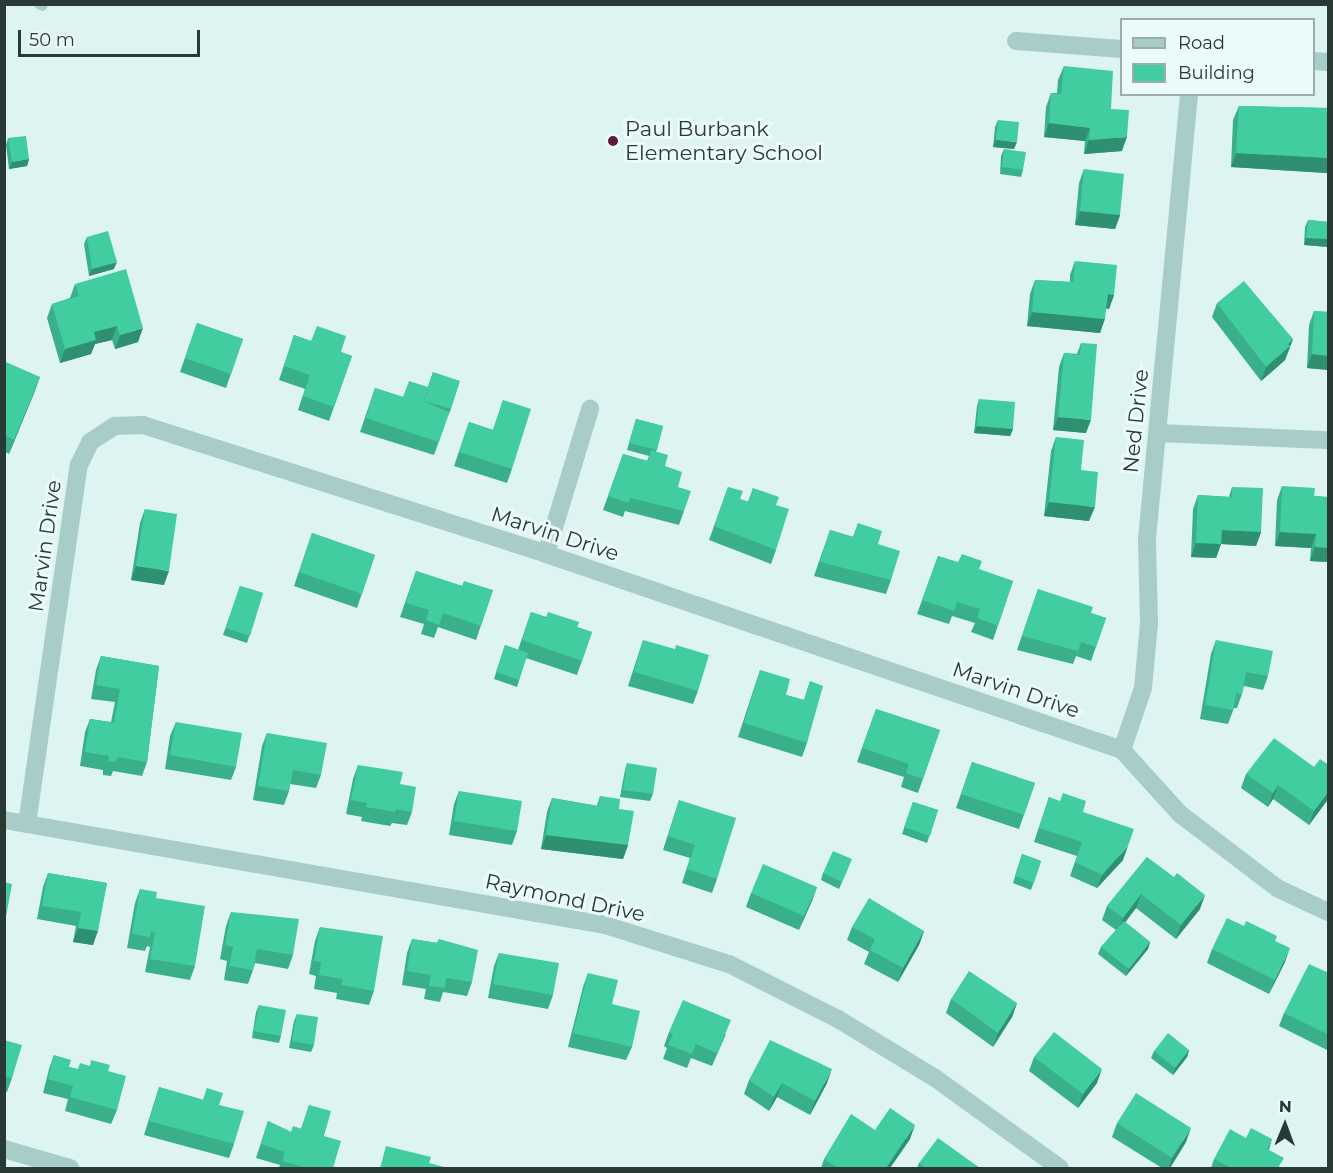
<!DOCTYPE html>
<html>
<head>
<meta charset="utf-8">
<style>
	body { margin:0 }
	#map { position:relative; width:1333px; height:1173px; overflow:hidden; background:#ddf4f3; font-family:Montserrat,sans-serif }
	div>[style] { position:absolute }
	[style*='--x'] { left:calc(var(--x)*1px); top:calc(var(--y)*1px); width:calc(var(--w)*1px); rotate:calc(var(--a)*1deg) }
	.lane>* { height:10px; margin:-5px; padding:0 5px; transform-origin:5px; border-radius:5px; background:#a8cdc9 }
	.street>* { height:18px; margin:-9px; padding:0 9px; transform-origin:9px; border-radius:9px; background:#a8cdc9 }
	.wall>* { inset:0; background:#39b08a }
	.shaded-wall>* { inset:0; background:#2e9070 }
	.building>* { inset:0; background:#42cda0 }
	.dots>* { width:16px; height:16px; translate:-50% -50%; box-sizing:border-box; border:3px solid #eafbfa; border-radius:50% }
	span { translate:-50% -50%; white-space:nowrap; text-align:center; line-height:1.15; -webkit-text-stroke:6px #eafbfa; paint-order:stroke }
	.poi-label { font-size:21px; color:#293935 }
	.left { translate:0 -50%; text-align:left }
	.street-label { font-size:21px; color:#293935 }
	.frame { position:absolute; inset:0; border:6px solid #293935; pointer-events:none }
	.legend { position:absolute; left:1120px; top:18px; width:195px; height:78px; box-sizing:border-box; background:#eafbfa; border:2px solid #9dadab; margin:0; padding:8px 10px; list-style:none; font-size:18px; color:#293935 }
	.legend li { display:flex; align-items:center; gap:12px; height:30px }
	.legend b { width:30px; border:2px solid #9dadab }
	.north { position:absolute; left:1255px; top:1095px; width:60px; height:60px; -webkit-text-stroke:4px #eafbfa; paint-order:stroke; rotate:1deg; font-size:16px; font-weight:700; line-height:24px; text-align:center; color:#293935 }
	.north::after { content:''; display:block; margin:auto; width:21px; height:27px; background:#293935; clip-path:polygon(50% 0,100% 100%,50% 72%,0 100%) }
	.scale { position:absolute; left:18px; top:30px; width:182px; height:27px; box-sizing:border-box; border:3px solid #293935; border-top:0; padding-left:8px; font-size:18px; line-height:21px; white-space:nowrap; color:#293935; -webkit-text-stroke:4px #eafbfa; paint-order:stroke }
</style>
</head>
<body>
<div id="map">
	<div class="lane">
		<div style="--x:39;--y:4;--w:4;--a:27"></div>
	</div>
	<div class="street">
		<div style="--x:1016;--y:41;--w:106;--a:4.3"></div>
		<div style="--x:1314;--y:61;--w:14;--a:4"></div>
		<div style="--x:1158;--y:433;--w:170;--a:2.4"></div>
		<div style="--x:546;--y:554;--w:152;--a:-73.1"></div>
		<div style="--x:1122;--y:750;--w:65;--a:-71.3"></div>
		<div style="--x:1143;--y:688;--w:65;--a:-84.7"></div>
		<div style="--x:1149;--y:623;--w:84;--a:-91.4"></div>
		<div style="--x:1147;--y:539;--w:447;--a:-84.6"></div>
		<div style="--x:4;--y:820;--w:610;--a:9.91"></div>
		<div style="--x:605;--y:925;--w:130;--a:17.5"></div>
		<div style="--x:729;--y:964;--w:122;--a:26.8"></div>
		<div style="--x:838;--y:1019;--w:114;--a:31.3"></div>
		<div style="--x:935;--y:1078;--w:154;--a:35.8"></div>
		<div style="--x:27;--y:824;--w:363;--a:-81.8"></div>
		<div style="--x:79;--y:465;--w:25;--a:-64"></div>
		<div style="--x:90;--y:442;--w:30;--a:-33"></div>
		<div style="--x:115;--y:426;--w:28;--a:-2"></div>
		<div style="--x:143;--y:425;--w:423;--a:17.7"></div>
		<div style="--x:546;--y:554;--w:608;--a:18.79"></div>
		<div style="--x:1122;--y:750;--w:86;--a:47.8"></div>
		<div style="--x:1180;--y:814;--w:122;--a:37.3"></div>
		<div style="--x:1277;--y:888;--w:56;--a:25.2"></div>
		<div style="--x:4;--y:1149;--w:69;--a:16.1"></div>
	</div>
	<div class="wall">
		<div style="clip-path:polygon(1064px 66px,1111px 109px,1122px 151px,1084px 154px,1085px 141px,1044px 137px,1046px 107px,1051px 93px,1057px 93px,1058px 80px)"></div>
		<div style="clip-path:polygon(1239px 106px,1329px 108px,1329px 168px,1327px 173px,1231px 167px,1233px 120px)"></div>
		<div style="clip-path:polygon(998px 120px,1014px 149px,993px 147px,995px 127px)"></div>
		<div style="clip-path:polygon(8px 138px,29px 159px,27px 166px,9px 169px,6px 145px)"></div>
		<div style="clip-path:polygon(1004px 149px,1023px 170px,1021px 177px,1000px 174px,1001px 156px)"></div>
		<div style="clip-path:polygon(1084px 169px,1120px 215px,1115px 229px,1075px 225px,1079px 183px)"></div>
		<div style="clip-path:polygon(1308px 220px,1329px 222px,1329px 247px,1304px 245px,1305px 227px)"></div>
		<div style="clip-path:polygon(87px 237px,114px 269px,89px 276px,84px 244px)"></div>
		<div style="clip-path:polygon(1075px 261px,1114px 295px,1109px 309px,1106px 308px,1100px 333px,1027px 326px,1030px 294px,1035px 280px,1070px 282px,1070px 275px)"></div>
		<div style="clip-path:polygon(75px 284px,138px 342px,115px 349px,112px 340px,95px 344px,91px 354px,60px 363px,47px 318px,52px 304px,70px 298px)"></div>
		<div style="clip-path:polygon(1217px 303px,1293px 339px,1285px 360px,1261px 381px,1212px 317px)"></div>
		<div style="clip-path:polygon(1314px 311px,1329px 312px,1329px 370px,1307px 368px,1309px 325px)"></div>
		<div style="clip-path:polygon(197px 323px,243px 339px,226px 388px,180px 372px)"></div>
		<div style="clip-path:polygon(294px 335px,352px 356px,329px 421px,298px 410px,305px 389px,279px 380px)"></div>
		<div style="clip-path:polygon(1081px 343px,1086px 433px,1053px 430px,1059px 367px,1064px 353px,1077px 354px)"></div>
		<div style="clip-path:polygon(4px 366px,40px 377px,9px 454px,4px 451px)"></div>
		<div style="clip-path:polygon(433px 372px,451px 409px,448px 416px,434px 455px,360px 432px,375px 388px,403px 397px,423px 401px)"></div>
		<div style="clip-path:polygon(979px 399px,1013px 429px,1010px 436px,974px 433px,977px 406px)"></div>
		<div style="clip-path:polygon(503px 400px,512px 469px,507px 483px,454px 466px,469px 422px,493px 430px)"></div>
		<div style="clip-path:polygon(636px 419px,663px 426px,656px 452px,678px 487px,684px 511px,679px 525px,625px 511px,623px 517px,603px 510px,623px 454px,647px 461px,649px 456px,627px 450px)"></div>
		<div style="clip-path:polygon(1056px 437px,1081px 470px,1089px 521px,1044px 516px,1051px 451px)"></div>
		<div style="clip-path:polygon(1282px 486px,1314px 496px,1327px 497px,1329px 493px,1328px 562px,1310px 561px,1311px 548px,1275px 546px,1277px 500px)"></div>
		<div style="clip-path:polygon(728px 487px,740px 499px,748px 502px,753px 488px,776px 505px,776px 550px,771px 564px,709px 540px)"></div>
		<div style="clip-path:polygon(1232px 487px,1261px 532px,1256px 546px,1221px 544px,1216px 558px,1191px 557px,1193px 509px,1198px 495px,1229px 497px)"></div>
		<div style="clip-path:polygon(145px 509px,164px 585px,131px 580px,140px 523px)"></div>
		<div style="clip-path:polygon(858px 523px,891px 580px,886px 594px,814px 576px,830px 530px,853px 537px)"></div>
		<div style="clip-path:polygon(312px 533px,375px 555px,357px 608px,294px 586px)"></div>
		<div style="clip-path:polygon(938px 556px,1013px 581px,993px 640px,971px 632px,975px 623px,952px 616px,949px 624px,917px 614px)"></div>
		<div style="clip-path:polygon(416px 571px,462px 586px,493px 590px,476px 640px,438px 627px,434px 638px,421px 634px,424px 624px,400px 617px)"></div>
		<div style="clip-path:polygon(240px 586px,263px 593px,247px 643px,223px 635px)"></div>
		<div style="clip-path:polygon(1038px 589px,1091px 613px,1106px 618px,1091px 661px,1076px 656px,1073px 664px,1017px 650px)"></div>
		<div style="clip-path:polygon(531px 612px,592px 632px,577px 675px,526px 658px,517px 687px,494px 679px,505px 645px,518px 650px)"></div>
		<div style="clip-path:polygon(643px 640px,698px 691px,693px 704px,628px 686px)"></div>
		<div style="clip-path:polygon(1216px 640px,1268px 676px,1263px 690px,1244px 686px,1242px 694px,1237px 708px,1234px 708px,1228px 724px,1200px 719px,1211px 654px)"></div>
		<div style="clip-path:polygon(101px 656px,159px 666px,147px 762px,142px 776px,113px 771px,111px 776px,103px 775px,103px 770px,80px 766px,85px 732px,90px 719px,111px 722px,115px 702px,91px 699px,96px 670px)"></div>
		<div style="clip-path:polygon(760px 670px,786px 695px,804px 700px,810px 681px,807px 743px,802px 757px,738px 737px)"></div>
		<div style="clip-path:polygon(876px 709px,940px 730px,918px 793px,901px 787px,904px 777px,857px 762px)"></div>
		<div style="clip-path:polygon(176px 722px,236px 767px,231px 780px,165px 769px,170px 736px)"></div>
		<div style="clip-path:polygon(267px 733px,321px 775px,316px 788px,290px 784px,289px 791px,284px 805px,253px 800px,262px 746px)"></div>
		<div style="clip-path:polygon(972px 762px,1035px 783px,1019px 829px,956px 808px)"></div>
		<div style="clip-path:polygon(627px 763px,653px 794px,650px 801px,620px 797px,625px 770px)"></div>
		<div style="clip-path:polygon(358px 765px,400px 784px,412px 812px,407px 825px,392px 823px,390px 826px,361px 821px,362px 817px,346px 814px,353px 779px)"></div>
		<div style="clip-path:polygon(1329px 765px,1329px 798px,1309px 825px,1273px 799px,1268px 807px,1241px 788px,1246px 774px)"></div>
		<div style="clip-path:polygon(459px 791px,517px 831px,512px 845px,449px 835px,454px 804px)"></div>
		<div style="clip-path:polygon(600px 796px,619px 809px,628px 845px,623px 859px,541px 849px,547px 812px,552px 798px,597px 806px)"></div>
		<div style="clip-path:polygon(1049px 797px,1083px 812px,1123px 860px,1097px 888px,1070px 876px,1077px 856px,1034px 842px)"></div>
		<div style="clip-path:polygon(679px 800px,717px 879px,712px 893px,682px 883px,690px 858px,663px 850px)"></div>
		<div style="clip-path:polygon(913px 802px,938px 810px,927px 843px,902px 834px)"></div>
		<div style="clip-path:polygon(1022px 854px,1041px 861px,1031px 890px,1013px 883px)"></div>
		<div style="clip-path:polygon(1147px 857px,1200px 909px,1176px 939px,1136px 908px,1125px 922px,1150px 942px,1148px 949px,1126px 976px,1098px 954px,1101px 947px,1116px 930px,1102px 920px,1107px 906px)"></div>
		<div style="clip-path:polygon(849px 866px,839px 889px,821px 880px,823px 873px)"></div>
		<div style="clip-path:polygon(48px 873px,107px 883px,93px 945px,73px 942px,76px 926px,37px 919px,43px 887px)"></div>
		<div style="clip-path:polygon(817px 887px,799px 930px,746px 907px,751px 893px)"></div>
		<div style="clip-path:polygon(140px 889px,156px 898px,195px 966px,190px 980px,145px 972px,150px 947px,147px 946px,145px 951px,127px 948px,135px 903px)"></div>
		<div style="clip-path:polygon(231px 912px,293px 955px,288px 969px,255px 963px,253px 970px,248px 984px,224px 980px,227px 961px,220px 959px,226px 926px)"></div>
		<div style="clip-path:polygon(320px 927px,374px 991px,369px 1005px,336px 999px,337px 993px,314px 989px,316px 976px,309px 974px,315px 941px)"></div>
		<div style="clip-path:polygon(852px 927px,924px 931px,919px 945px,898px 982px,864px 964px,869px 952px,847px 940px)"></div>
		<div style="clip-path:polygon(412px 939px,437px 943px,439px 939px,472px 982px,467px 996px,443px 992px,440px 1002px,424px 999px,426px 989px,402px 985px,407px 953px)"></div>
		<div style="clip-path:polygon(1275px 942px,1285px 962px,1269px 994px,1207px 963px,1212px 949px)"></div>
		<div style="clip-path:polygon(499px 953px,553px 995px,548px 1009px,488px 998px,494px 966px)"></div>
		<div style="clip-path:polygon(588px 973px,612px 1004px,632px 1047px,626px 1060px,568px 1047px,583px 987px)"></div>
		<div style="clip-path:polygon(1329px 973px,1329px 1051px,1279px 1026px,1284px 1013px)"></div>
		<div style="clip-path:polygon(951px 999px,1017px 1003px,1012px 1017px,993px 1047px,946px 1013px)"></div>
		<div style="clip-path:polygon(259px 1005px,281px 1036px,279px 1043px,252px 1038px,256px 1012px)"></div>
		<div style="clip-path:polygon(297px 1014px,314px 1045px,311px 1052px,289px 1048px,294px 1021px)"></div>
		<div style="clip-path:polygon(669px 1032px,726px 1034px,712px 1066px,691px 1058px,687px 1068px,663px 1059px,667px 1048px,664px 1046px)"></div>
		<div style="clip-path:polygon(4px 1040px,12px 1078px,7px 1092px,4px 1091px)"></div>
		<div style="clip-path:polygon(1189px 1050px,1187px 1057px,1173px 1075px,1151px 1058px,1154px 1051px)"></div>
		<div style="clip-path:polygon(54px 1055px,69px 1067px,77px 1069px,108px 1071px,117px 1110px,111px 1124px,65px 1111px,68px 1099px,43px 1093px,49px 1069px)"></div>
		<div style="clip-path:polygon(1034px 1057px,1097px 1083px,1078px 1108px,1029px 1071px)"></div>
		<div style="clip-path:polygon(749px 1080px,827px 1083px,810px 1115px,777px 1097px,769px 1111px,744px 1094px)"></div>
		<div style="clip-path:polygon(159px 1087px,203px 1100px,207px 1088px,234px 1144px,229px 1158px,144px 1135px)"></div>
		<div style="clip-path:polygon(309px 1105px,324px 1136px,333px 1168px,279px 1168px,280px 1165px,256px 1158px,268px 1121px,291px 1132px,301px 1129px)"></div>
		<div style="clip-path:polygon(1117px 1123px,1186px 1142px,1170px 1168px,1162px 1168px,1112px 1137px)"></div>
		<div style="clip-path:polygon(875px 1130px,910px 1139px,890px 1168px,821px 1168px,824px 1159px)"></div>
		<div style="clip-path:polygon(1246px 1138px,1272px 1139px,1269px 1150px,1280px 1168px,1211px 1168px,1214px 1159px)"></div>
		<div style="clip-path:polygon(919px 1163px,980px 1168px,917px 1168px)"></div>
	</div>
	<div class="shaded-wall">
		<div style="clip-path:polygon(1049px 123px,1090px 128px,1085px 141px,1044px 137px)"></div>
		<div style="clip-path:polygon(1127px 137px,1122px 151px,1084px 154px,1089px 140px)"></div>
		<div style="clip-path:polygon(996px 140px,1017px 142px,1014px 149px,993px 147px)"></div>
		<div style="clip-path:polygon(1236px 153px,1329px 158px,1329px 168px,1327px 173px,1231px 167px)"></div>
		<div style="clip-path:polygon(29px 159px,27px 166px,9px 169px,12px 162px)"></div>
		<div style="clip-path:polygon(1080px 211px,1120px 215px,1115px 229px,1075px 225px)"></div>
		<div style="clip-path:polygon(1306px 238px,1329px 239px,1329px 247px,1304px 245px)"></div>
		<div style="clip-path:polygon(117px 262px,114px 269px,89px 276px,92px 269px)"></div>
		<div style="clip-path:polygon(1108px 294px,1114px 295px,1109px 309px,1103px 308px)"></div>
		<div style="clip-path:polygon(1032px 312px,1105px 319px,1100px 333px,1027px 326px)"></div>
		<div style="clip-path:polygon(117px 326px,112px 340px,95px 344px,91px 354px,60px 363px,65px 349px,94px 332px)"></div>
		<div style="clip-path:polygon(143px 328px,138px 342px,115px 349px,120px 335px)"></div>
		<div style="clip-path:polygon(1293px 339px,1285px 360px,1261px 381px,1266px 367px)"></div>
		<div style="clip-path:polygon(1312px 354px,1329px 356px,1329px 370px,1307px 368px)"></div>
		<div style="clip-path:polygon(40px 377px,35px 391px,9px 454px,14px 440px)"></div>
		<div style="clip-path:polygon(1058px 417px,1091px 420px,1086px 433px,1053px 430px)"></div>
		<div style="clip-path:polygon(977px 426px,1013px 429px,1010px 436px,974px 433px)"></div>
		<div style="clip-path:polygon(1049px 502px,1095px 507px,1089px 521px,1044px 516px)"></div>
		<div style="clip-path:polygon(1222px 530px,1261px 532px,1256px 546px,1221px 544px,1216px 558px,1191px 557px,1196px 543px)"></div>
		<div style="clip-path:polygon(1280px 532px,1316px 534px,1311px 548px,1275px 546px)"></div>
		<div style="clip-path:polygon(1315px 547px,1329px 548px,1328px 562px,1310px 561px)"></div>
		<div style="clip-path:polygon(136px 566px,169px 571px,164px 585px,131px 580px)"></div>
		<div style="clip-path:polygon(1278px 785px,1273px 799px,1268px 807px,1273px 793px)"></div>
		<div style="clip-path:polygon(1329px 791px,1329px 798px,1309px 825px,1314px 811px)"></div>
		<div style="clip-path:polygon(546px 835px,628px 845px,623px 859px,541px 849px)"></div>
		<div style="clip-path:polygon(1128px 846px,1123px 860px,1097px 888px,1102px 875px)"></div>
		<div style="clip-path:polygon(817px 887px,812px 901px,799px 930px,804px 916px)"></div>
		<div style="clip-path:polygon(1141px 894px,1136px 908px,1118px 932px,1123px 918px)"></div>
		<div style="clip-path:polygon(1205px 895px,1200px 909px,1176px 939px,1181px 925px)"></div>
		<div style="clip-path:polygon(78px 928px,98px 931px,93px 945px,73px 942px)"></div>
		<div style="clip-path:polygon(924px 931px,919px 945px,898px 982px,903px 968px)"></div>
		<div style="clip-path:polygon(1150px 942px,1148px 949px,1126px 976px,1129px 969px)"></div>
		<div style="clip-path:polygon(1290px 948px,1285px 962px,1269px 994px,1275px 980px)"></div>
		<div style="clip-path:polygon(1017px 1003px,1012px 1017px,993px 1047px,998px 1033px)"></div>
		<div style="clip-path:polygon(1189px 1050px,1187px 1057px,1173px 1075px,1175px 1068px)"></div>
		<div style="clip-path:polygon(832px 1069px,827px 1083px,810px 1115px,815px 1101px)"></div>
		<div style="clip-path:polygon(1102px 1069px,1097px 1083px,1078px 1108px,1083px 1094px)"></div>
		<div style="clip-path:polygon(782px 1083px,777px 1097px,769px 1111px,774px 1097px)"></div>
		<div style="clip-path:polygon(915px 1125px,910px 1139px,890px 1168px,886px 1168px)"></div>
		<div style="clip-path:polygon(1191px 1128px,1186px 1142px,1170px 1168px,1169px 1168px,1172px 1158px)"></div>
	</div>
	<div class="building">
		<div style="clip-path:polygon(1064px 66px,1113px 71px,1111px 109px,1129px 110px,1127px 137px,1089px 140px,1090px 128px,1049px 123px,1051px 93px,1061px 94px)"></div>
		<div style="clip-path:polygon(1239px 106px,1329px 108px,1329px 158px,1236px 153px)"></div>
		<div style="clip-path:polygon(998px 120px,1019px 122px,1017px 142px,996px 140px)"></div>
		<div style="clip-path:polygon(26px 136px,29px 159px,12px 162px,8px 138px)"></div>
		<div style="clip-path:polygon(1004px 149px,1026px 152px,1023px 170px,1002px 167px)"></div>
		<div style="clip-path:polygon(1084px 169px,1124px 174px,1120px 215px,1080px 211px)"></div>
		<div style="clip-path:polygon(1308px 220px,1329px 222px,1329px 239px,1306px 238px)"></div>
		<div style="clip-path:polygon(108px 231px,117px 262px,92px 269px,87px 237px)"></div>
		<div style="clip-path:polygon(1075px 261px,1117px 265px,1114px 295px,1108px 294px,1105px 319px,1032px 312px,1035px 280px,1073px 282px)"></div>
		<div style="clip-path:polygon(126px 269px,143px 328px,120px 335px,117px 326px,94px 332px,96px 340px,65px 349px,52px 304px,79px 296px,75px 284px)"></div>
		<div style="clip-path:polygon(1244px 281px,1293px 339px,1288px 344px,1290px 346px,1266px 367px,1217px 303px)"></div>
		<div style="clip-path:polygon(1314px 311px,1329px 312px,1329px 356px,1312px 354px)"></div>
		<div style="clip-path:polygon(197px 323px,243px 339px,231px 374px,185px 358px)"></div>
		<div style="clip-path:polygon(317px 326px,346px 336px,341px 352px,352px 356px,334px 407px,303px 396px,310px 375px,284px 366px,294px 335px,311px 341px)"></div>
		<div style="clip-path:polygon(1081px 343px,1097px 344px,1091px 420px,1058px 417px,1064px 353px,1080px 355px)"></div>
		<div style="clip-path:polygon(6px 362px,40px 377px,14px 440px,4px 435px,4px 366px)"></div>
		<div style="clip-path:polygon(433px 372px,460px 381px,451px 409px,424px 401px)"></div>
		<div style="clip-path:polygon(409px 381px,428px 387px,423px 401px,449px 412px,439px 442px,366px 418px,375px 388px,403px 397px)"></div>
		<div style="clip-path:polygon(979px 399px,1015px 402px,1013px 429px,977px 426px)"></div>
		<div style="clip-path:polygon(503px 400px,531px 409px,512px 469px,459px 452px,469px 422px,493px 430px)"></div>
		<div style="clip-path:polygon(636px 419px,663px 426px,657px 450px,629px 443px)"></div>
		<div style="clip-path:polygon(1056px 437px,1084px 440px,1081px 470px,1098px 472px,1095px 507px,1049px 502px)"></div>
		<div style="clip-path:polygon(651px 450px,668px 455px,665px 466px,682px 472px,678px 487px,691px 491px,684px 511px,630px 498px,628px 503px,608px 496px,623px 454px,648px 461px)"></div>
		<div style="clip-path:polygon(1282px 486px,1315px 488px,1314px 496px,1329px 497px,1329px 548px,1315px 547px,1316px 534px,1280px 532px)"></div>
		<div style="clip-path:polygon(728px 487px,743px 491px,740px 499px,749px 502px,753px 488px,779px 497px,776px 505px,789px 509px,776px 550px,714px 526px)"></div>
		<div style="clip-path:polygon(1232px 487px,1263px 488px,1261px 532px,1222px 530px,1221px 544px,1196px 543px,1198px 495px,1232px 497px)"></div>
		<div style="clip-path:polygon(145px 509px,177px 514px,169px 571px,136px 566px)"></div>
		<div style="clip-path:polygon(858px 523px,882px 531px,878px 544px,900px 551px,891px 580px,820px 562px,830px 530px,854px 537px)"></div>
		<div style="clip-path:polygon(312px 533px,375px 555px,362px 594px,299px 572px)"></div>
		<div style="clip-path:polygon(962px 554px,982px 561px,979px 569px,1013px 581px,998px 626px,977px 618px,980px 609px,957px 602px,954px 611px,922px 600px,938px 556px,958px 562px)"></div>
		<div style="clip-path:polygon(416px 571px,462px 586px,464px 581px,493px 590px,481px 626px,443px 613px,439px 625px,426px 620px,429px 610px,406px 603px)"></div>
		<div style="clip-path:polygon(240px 586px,263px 593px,250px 636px,226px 628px)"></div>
		<div style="clip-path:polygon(1038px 589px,1093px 607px,1091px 613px,1106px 618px,1096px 647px,1081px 642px,1078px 651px,1022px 636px)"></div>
		<div style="clip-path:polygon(531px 612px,546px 618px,548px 612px,579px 622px,577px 628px,592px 632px,582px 661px,522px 640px)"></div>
		<div style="clip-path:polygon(643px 640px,675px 649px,676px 645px,709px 655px,698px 691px,634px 672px)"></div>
		<div style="clip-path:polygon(1216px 640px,1273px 651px,1268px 676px,1246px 672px,1242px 694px,1236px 693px,1233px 710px,1205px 705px)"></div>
		<div style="clip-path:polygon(505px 645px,528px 653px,519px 680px,496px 672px)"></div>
		<div style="clip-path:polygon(101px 656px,159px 666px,147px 762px,117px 757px,116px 762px,108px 761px,109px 756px,85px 752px,90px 719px,114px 723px,120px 689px,96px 685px)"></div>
		<div style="clip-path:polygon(760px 670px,790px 679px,786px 695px,804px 700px,810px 681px,823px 686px,807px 743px,744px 723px)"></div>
		<div style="clip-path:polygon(876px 709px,940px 730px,923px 779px,906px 773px,909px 764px,862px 748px)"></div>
		<div style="clip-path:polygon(176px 722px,242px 733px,236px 767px,170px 755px)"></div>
		<div style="clip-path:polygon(267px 733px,327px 743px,321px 775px,293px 770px,289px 791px,258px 786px)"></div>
		<div style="clip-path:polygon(1274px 738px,1314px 767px,1320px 759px,1329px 765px,1329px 791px,1314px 811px,1278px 785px,1273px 793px,1246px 774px)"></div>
		<div style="clip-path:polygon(972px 762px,1035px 783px,1024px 815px,961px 794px)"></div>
		<div style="clip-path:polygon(627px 763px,657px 768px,653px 794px,623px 790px)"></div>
		<div style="clip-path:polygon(358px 765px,403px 772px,400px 784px,416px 787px,412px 812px,396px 809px,395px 812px,366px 807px,367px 803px,351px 800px)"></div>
		<div style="clip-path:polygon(459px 791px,522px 801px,517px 831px,454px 821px)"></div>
		<div style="clip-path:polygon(1063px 793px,1086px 801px,1083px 812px,1134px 829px,1128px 846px,1102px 875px,1075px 862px,1082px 842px,1039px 828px,1049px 797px,1060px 801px)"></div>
		<div style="clip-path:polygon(600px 796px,620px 799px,619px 809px,634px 811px,628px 845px,546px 835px,552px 798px,599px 806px)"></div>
		<div style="clip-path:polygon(679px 800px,736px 818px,717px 879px,687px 869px,695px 845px,668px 836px)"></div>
		<div style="clip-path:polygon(913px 802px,938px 810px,930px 836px,904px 827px)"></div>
		<div style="clip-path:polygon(833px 851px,852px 859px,842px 882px,823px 873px)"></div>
		<div style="clip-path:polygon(1022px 854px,1041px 861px,1034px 883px,1015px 876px)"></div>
		<div style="clip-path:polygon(1147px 857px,1174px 877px,1177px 873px,1205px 895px,1181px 925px,1141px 894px,1123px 918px,1107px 906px)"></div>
		<div style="clip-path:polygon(763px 864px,817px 887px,804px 916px,751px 893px)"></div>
		<div style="clip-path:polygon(48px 873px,107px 883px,98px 931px,78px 928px,81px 912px,42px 906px)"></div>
		<div style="clip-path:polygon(4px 882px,12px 884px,6px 917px,4px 916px)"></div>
		<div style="clip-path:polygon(140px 889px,157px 892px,156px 898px,205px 906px,195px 966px,150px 959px,155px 933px,151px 932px,150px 937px,132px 934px)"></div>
		<div style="clip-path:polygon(869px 898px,924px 931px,903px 968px,870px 950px,875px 939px,852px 927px)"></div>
		<div style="clip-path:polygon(231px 912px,299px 919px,293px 955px,257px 949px,253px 970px,229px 966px,233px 947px,225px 945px)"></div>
		<div style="clip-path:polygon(1227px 918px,1244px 926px,1246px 921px,1277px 936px,1275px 941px,1290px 948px,1275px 980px,1212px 949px)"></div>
		<div style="clip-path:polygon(1124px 921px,1150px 942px,1129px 969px,1101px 947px)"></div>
		<div style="clip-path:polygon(320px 927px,383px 936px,374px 991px,341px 985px,343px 979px,319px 975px,321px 962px,314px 961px)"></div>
		<div style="clip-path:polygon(412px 939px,438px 943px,439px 939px,478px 950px,472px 982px,446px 978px,445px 988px,429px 986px,431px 975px,407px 971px)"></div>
		<div style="clip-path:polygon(499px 953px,559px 963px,553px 995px,493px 984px)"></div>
		<div style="clip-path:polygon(1309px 964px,1329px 973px,1329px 1035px,1284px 1013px)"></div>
		<div style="clip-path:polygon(969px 971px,1017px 1003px,998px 1033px,951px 999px)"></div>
		<div style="clip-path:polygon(588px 973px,618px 980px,612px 1004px,640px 1011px,632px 1047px,573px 1033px)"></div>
		<div style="clip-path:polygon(683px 1000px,731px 1020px,717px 1053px,696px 1044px,692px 1054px,668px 1045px,673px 1034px,669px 1032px)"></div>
		<div style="clip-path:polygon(259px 1005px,286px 1010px,281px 1036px,254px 1031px)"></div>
		<div style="clip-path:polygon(297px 1014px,318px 1017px,314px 1045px,292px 1041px)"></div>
		<div style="clip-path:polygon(1054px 1032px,1102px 1069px,1083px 1094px,1034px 1057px)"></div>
		<div style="clip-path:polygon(1168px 1033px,1189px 1050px,1175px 1068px,1154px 1051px)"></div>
		<div style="clip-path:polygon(4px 1040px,22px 1045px,12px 1078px,4px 1076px)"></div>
		<div style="clip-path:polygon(770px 1040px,832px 1069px,815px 1101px,782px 1083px,774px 1097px,749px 1080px)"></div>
		<div style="clip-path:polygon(54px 1055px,71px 1060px,69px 1067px,78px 1069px,80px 1063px,90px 1066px,91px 1060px,110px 1065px,108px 1071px,126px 1076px,117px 1110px,70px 1097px,73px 1086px,48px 1079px)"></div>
		<div style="clip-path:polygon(159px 1087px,204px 1100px,207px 1088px,223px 1093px,219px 1105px,244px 1111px,234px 1144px,149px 1121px)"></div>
		<div style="clip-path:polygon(1136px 1093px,1191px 1128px,1172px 1158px,1117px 1123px)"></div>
		<div style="clip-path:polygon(309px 1105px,331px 1111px,324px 1136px,341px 1141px,333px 1168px,307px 1168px,282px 1161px,285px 1152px,261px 1144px,268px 1121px,291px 1132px,293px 1126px,302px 1129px)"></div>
		<div style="clip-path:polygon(890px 1108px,915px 1125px,886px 1168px,868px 1168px,867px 1167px,866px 1168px,838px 1168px,824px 1159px,851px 1114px,875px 1130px)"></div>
		<div style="clip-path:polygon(1251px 1128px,1272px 1139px,1267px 1149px,1284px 1158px,1278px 1168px,1232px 1168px,1214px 1159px,1230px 1129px,1246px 1138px)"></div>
		<div style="clip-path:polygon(938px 1138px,980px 1168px,926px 1168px,919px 1163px)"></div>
		<div style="clip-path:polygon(386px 1146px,431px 1157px,429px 1163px,448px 1168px,380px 1168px)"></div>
	</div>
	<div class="dots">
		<div style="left:613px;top:141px;background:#5e1b3c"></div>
	</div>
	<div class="poi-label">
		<span class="left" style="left:625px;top:141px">Paul Burbank<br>Elementary School</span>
	</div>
	<div class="street-label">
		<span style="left:1136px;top:421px;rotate:-84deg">Ned Drive</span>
		<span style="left:555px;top:534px;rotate:18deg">Marvin Drive</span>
		<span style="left:45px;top:546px;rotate:-82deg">Marvin Drive</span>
		<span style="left:1016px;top:690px;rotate:19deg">Marvin Drive</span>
		<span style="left:565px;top:898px;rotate:12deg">Raymond Drive</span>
	</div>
	<div class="frame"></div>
	<ul class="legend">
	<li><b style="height:8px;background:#a8cdc9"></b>Road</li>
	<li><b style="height:16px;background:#42cda0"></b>Building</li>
	</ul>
	<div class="north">N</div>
	<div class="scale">50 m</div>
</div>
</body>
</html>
